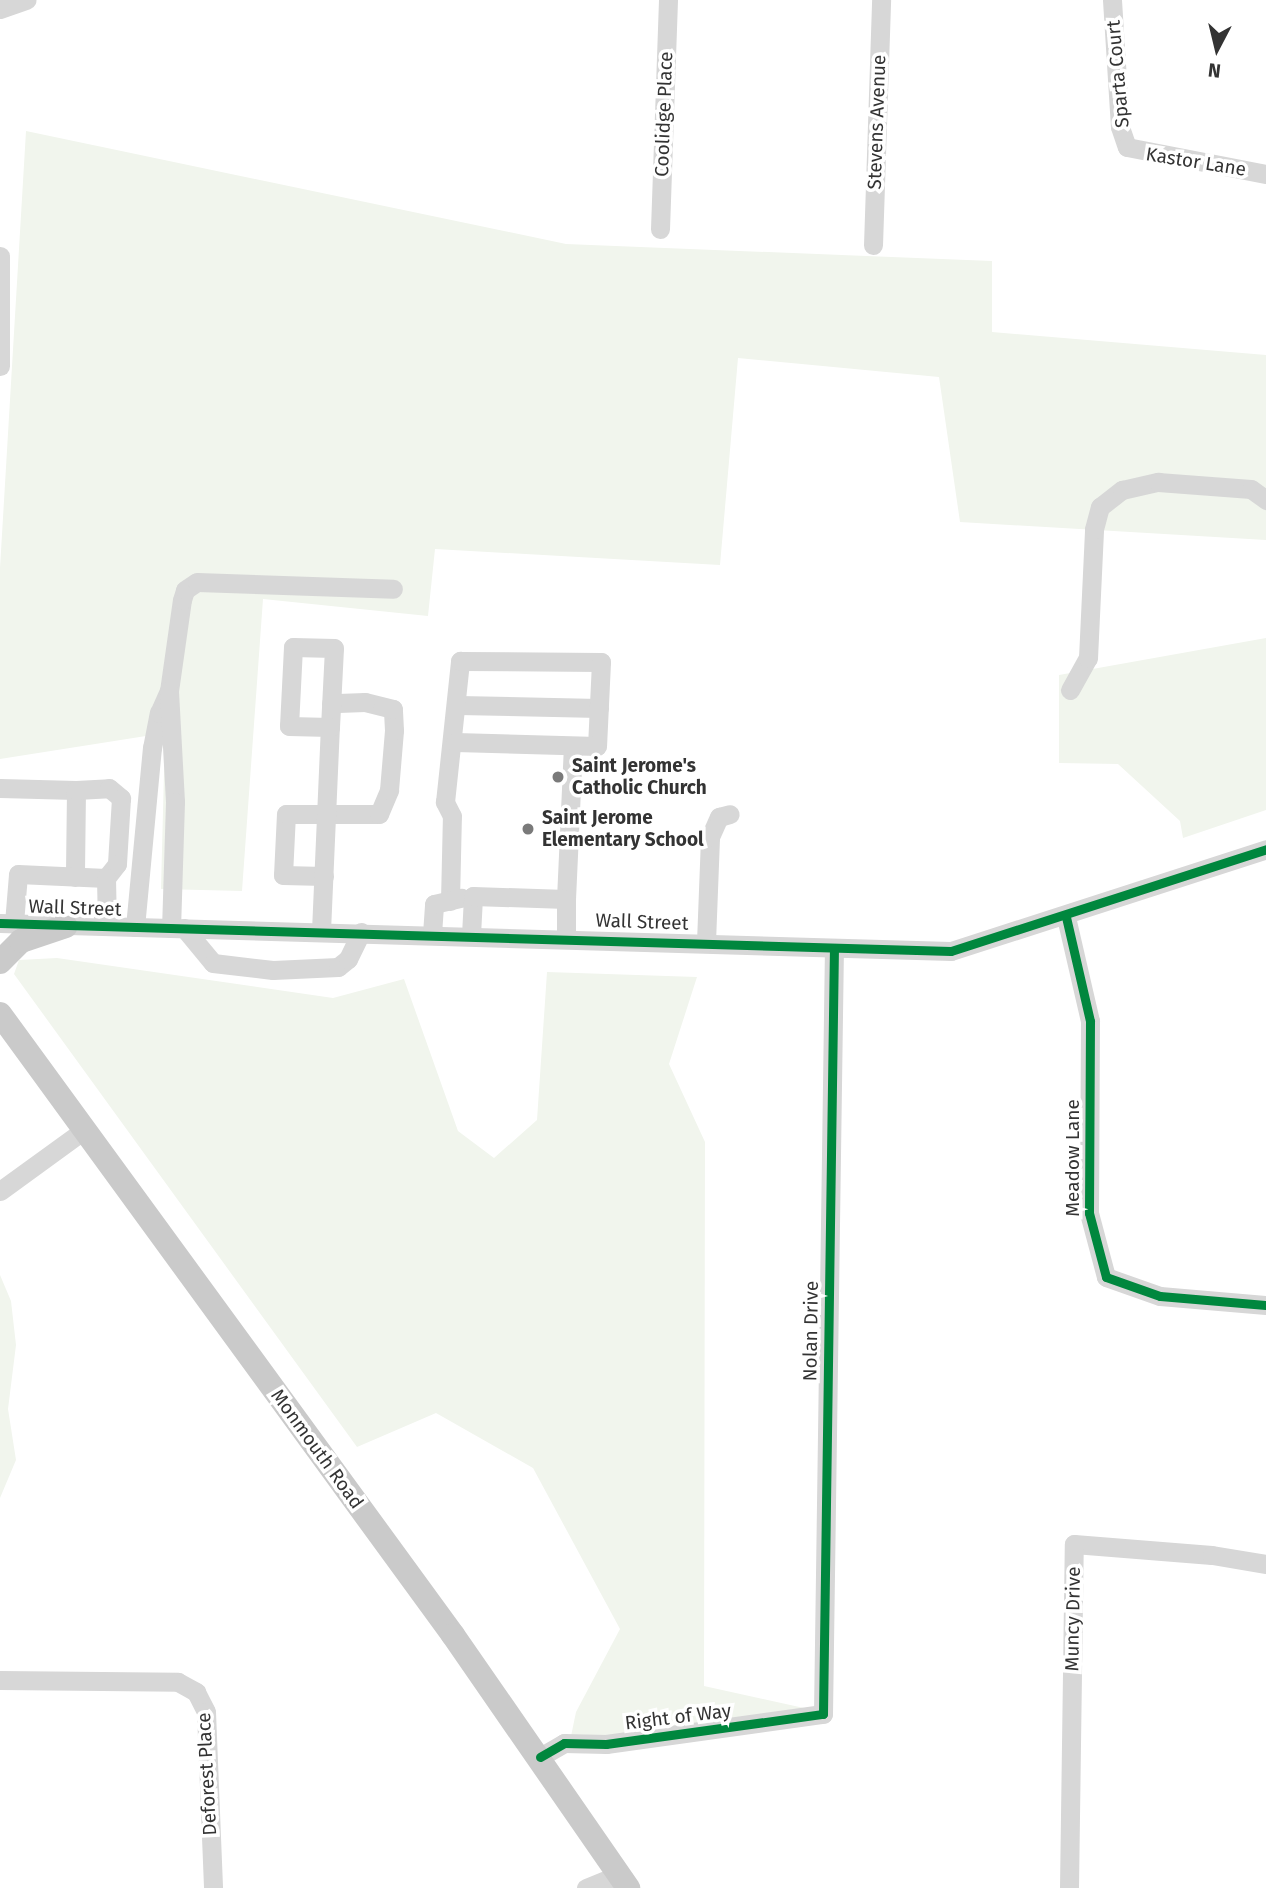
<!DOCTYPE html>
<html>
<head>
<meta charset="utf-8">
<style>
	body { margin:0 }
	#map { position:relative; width:1266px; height:1888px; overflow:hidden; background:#fff; font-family:"Fira Sans",sans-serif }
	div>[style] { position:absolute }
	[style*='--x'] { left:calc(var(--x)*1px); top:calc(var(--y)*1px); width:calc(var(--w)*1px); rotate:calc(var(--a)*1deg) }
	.green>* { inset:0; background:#f1f5ed }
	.minor>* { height:19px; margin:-9.5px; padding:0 9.5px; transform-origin:9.5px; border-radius:9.5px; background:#d7d7d7 }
	.major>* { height:24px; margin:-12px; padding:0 12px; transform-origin:12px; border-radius:12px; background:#cacaca }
	.cycleway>* { height:9px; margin:-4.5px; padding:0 4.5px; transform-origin:4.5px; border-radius:4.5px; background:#00873e }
	.dots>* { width:19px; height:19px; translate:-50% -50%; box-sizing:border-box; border:4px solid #fff; border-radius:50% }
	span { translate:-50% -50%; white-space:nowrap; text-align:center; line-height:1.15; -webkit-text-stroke:7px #fff; paint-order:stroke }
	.street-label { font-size:19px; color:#333 }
	.poi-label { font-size:19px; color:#333; font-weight:700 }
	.left { translate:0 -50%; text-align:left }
	.north { position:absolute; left:1182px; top:14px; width:70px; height:70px; -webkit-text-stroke:5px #fff; paint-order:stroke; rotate:187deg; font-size:19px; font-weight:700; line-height:28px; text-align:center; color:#333 }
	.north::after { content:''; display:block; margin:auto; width:24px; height:32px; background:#333; clip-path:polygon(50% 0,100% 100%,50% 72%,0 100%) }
</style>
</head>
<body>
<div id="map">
	<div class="green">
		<div style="clip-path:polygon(26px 131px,566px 244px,992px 261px,992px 332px,1266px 355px,1266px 540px,960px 522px,939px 377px,738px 358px,720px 565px,435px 549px,428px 616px,263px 599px,242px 891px,161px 889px,165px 733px,0 759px,0 568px)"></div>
		<div style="clip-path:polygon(1266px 638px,1266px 810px,1183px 838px,1180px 821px,1118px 764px,1059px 763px,1059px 675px)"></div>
		<div style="clip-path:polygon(57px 958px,333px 998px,404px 979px,458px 1131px,494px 1158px,537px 1120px,547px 972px,697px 977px,669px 1064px,705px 1142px,704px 1686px,822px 1712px,570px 1741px,576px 1712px,620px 1629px,533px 1468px,436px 1413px,357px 1447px,14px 974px,19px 960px)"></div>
		<div style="clip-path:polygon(0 1275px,11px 1301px,16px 1345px,8px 1409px,16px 1460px,0 1498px)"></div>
	</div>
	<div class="minor">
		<div style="--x:1112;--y:0;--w:127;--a:86.4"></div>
		<div style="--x:1120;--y:127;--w:21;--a:71"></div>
		<div style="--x:1127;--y:147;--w:142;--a:11"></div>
		<div style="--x:0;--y:9;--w:28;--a:-19"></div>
		<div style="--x:660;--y:229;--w:229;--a:-88"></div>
		<div style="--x:873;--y:245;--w:245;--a:-88.1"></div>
		<div style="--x:0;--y:256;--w:110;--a:90"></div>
		<div style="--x:1070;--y:690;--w:37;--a:-61"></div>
		<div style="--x:1088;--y:658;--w:129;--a:-87.3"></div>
		<div style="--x:1094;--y:529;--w:23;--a:-75"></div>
		<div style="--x:1100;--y:507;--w:28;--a:-38"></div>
		<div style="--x:1122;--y:490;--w:37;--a:-13"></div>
		<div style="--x:1158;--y:482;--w:93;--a:4.3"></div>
		<div style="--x:1251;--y:489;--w:19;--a:36"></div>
		<div style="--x:169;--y:691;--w:92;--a:-81.9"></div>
		<div style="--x:182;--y:600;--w:10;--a:-73"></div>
		<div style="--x:185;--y:590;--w:14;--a:-34"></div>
		<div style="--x:197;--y:582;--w:196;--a:2"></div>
		<div style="--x:458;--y:705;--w:141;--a:1.2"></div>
		<div style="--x:0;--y:788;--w:76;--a:1.5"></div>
		<div style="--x:76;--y:790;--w:87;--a:90.7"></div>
		<div style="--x:76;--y:790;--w:33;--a:-3"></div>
		<div style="--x:109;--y:788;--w:16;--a:40"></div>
		<div style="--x:121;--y:798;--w:66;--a:93.5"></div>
		<div style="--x:117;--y:864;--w:18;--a:128"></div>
		<div style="--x:324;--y:876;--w:41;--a:-178.6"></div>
		<div style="--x:283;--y:875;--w:61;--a:-87.2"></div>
		<div style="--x:286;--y:814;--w:93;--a:0"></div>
		<div style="--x:379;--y:814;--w:26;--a:-67"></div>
		<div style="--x:389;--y:790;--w:60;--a:-85.2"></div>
		<div style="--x:394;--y:730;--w:21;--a:-93"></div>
		<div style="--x:393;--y:709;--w:29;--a:-166"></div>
		<div style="--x:365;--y:702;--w:34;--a:178"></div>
		<div style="--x:566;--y:899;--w:153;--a:-87.4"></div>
		<div style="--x:450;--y:901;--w:85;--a:-88.7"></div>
		<div style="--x:452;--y:816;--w:16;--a:-117"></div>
		<div style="--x:445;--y:802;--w:142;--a:-83.9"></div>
		<div style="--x:460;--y:661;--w:141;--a:0.4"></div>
		<div style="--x:601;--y:662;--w:84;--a:92.7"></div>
		<div style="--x:597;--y:746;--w:142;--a:-178.4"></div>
		<div style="--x:1066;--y:917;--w:107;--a:77"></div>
		<div style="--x:1090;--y:1021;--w:192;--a:90.3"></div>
		<div style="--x:1089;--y:1213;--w:66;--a:75.1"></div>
		<div style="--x:1106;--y:1277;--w:57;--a:19.4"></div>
		<div style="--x:1160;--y:1296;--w:106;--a:4.9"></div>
		<div style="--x:0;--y:923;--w:951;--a:1.69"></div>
		<div style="--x:951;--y:951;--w:331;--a:-17.9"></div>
		<div style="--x:14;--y:923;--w:49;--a:-85.3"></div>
		<div style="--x:18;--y:874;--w:88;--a:2.6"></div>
		<div style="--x:106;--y:878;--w:48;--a:88.8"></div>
		<div style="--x:135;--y:927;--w:180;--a:-84.6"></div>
		<div style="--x:152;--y:748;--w:36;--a:-79"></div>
		<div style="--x:159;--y:713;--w:24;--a:-66"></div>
		<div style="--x:169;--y:691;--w:111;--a:86.9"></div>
		<div style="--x:175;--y:802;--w:126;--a:91.8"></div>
		<div style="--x:184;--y:928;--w:45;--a:50.4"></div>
		<div style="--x:213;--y:963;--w:60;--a:6.7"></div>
		<div style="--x:273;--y:970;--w:65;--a:-2.6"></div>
		<div style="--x:338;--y:967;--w:13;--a:-39"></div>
		<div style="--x:348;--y:959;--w:30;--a:-64"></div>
		<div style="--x:321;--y:931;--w:204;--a:-87.5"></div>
		<div style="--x:330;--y:727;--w:79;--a:-87.1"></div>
		<div style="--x:334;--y:648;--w:41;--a:-178.6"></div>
		<div style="--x:293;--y:647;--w:79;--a:92.9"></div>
		<div style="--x:289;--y:726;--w:41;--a:1.4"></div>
		<div style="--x:432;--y:934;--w:30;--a:-86"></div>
		<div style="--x:434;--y:904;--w:28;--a:-13"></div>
		<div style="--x:471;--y:935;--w:39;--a:-87"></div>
		<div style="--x:473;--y:896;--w:93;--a:1.8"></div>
		<div style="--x:566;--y:899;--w:38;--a:90"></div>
		<div style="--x:706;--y:942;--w:105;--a:-87.8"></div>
		<div style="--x:710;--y:837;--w:22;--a:-66"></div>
		<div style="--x:719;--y:817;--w:11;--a:-15"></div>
		<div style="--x:0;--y:1191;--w:104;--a:-36"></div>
		<div style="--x:1074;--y:1544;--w:138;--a:4.6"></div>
		<div style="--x:1212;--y:1555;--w:55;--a:9.5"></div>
		<div style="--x:0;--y:1680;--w:178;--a:0.6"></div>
		<div style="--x:178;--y:1682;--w:21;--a:29"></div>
		<div style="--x:196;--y:1692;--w:22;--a:63"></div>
		<div style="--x:206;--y:1712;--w:176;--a:87.7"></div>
		<div style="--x:540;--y:1757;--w:28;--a:-30"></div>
		<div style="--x:564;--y:1743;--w:42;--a:1.4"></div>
		<div style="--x:606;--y:1744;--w:219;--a:-7.9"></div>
		<div style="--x:823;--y:1714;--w:766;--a:-89.18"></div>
		<div style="--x:586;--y:1888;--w:35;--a:-22"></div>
		<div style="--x:1069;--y:1888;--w:344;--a:-89.2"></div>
	</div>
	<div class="major">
		<div style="--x:0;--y:962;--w:30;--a:-45"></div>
		<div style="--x:21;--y:941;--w:47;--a:-18.4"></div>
		<div style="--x:0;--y:1014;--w:769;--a:53.89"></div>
		<div style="--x:453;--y:1635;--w:308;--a:55.3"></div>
	</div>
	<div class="cycleway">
		<div style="--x:1066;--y:917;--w:107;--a:77"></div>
		<div style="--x:1090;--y:1021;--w:192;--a:90.3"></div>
		<div style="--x:1089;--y:1213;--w:66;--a:75.1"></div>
		<div style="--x:1106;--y:1277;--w:57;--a:19.4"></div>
		<div style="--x:1160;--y:1296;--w:106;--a:4.9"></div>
		<div style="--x:0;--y:923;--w:951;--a:1.69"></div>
		<div style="--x:951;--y:951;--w:331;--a:-17.9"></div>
		<div style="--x:540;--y:1757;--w:28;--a:-30"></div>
		<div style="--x:564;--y:1743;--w:42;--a:1.4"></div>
		<div style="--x:606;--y:1744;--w:219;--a:-7.9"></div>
		<div style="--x:823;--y:1714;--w:766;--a:-89.18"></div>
	</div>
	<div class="dots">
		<div style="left:558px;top:777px;background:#7a7a7a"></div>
		<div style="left:528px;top:829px;background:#7a7a7a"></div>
	</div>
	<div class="street-label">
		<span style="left:1118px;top:74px;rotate:-95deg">Sparta Court</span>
		<span style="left:664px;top:114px;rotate:-88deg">Coolidge Place</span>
		<span style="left:877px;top:122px;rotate:-88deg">Stevens Avenue</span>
		<span style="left:1196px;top:162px;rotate:9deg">Kastor Lane</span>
		<span style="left:75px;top:908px;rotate:2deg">Wall Street</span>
		<span style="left:642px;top:922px;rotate:2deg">Wall Street</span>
		<span style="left:1073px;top:1158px;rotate:-90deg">Meadow Lane</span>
		<span style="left:811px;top:1331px;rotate:-89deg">Nolan Drive</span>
		<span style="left:317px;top:1449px;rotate:54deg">Monmouth Road</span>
		<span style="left:1073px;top:1619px;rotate:-89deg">Muncy Drive</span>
		<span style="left:678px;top:1717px;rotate:-7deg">Right of Way</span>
		<span style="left:207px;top:1774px;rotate:-93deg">Deforest Place</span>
	</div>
	<div class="poi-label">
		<span class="left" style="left:572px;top:777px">Saint Jerome's<br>Catholic Church</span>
		<span class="left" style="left:542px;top:829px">Saint Jerome<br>Elementary School</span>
	</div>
	<div class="north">N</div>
</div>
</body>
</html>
